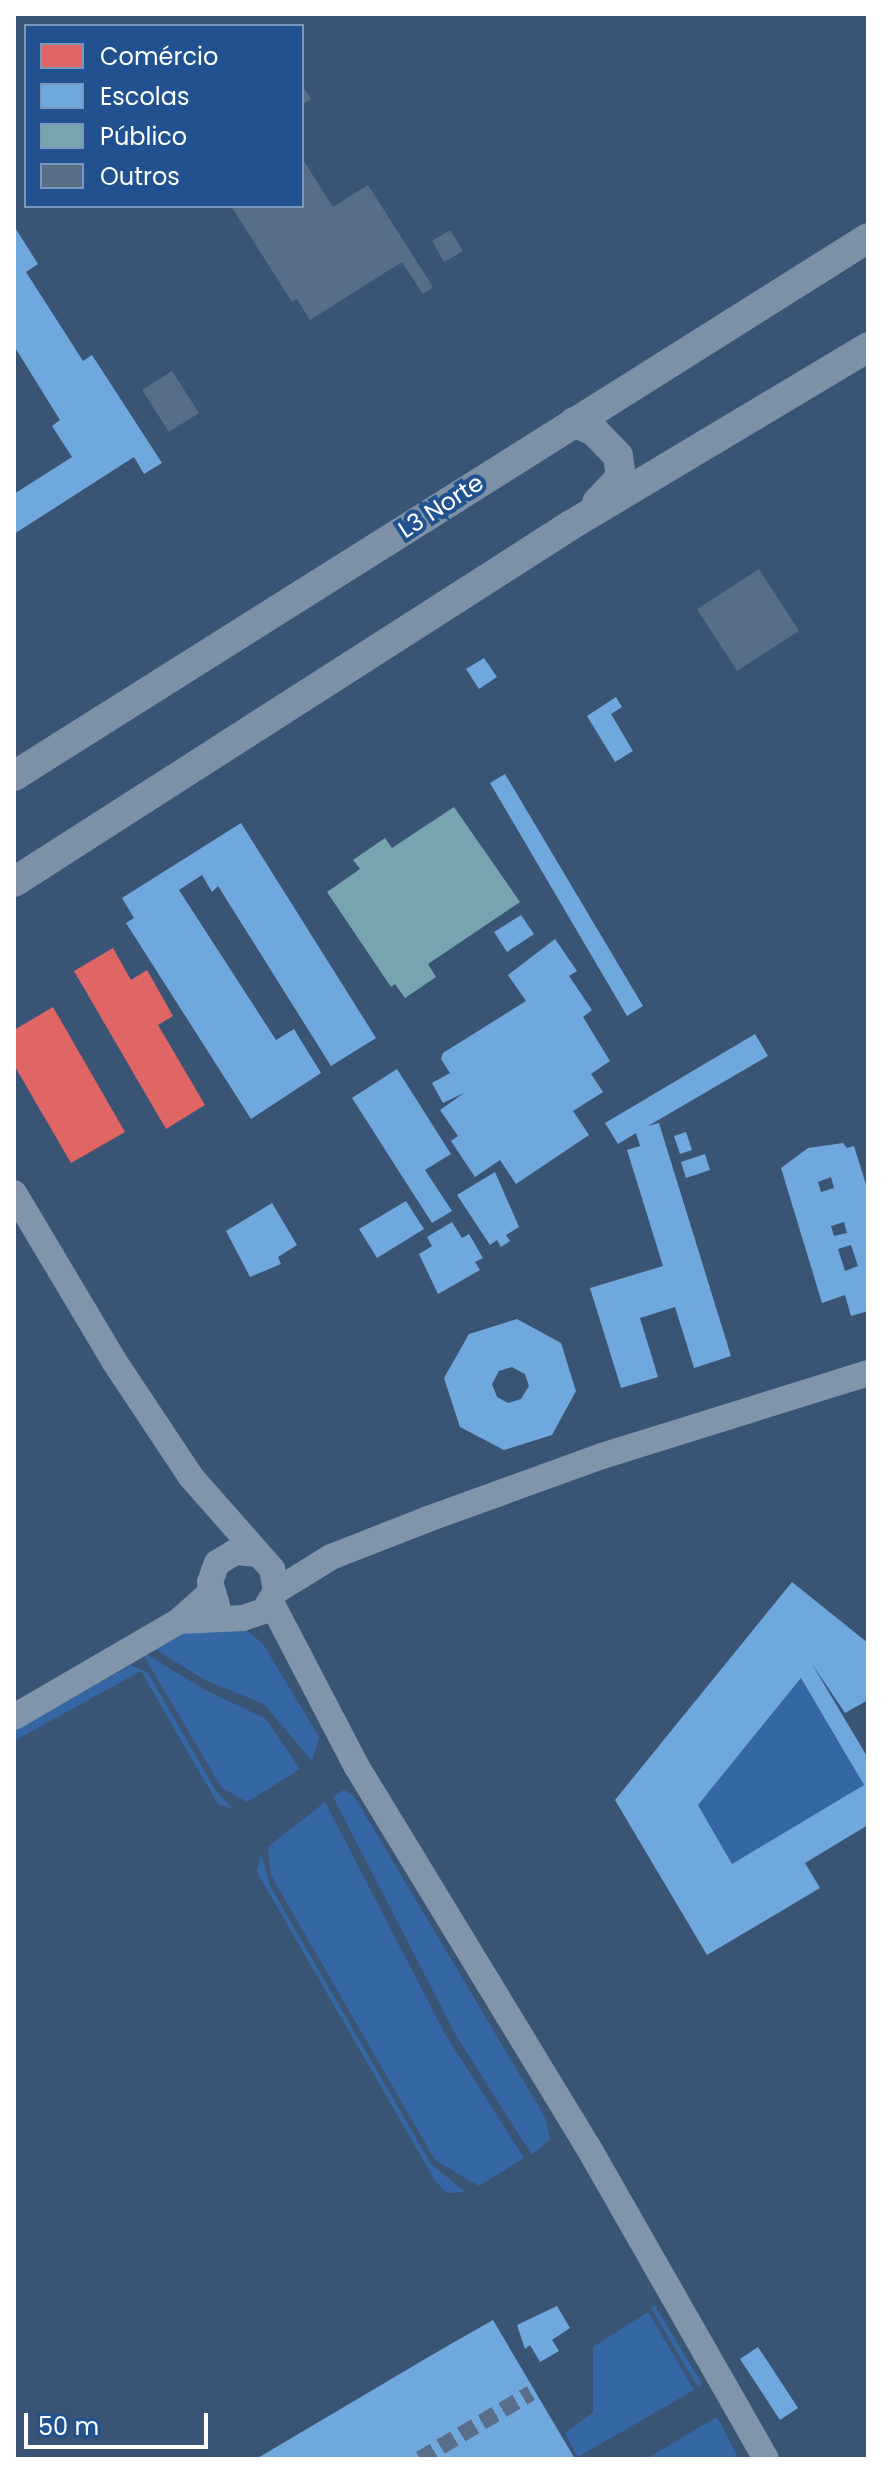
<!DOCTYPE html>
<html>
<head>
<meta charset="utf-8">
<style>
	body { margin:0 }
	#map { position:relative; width:882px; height:2473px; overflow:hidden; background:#3a5476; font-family:Poppins,sans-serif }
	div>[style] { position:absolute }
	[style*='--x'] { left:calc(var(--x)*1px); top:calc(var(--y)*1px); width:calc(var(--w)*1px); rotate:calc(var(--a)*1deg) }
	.green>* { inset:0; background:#3667a5 }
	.shops>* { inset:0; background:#e06666 }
	.schools>* { inset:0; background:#6fa8dc }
	.public>* { inset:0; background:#76a5af }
	.building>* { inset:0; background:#586d88 }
	.pedestrian-tunnel>* { height:16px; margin-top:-8px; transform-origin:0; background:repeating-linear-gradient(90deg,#586e8b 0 16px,transparent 0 24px) }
	.tertiary>* { height:26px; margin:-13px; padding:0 13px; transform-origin:13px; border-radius:13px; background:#8194a9 }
	.secondary>* { height:30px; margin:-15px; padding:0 15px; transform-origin:15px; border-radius:15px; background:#7e90a6 }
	span { translate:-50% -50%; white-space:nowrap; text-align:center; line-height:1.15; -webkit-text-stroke:8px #21518f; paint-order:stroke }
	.street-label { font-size:24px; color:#fff }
	.frame { position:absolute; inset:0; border:16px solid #fff; pointer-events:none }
	.legend { position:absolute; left:24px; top:24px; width:280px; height:184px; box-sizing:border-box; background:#21518f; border:2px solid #7a97bc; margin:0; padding:10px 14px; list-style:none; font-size:24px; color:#fff }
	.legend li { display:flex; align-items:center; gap:16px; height:40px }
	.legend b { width:40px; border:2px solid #7a97bc }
	.scale { position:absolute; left:24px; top:2413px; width:184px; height:36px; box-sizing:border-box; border:4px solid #fff; border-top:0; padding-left:10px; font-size:24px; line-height:28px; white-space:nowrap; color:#fff; -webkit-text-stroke:6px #21518f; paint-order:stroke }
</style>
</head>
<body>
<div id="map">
	<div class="green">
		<div style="clip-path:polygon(197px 1624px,246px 1630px,263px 1644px,319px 1737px,312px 1761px,264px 1704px,205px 1680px,150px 1646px)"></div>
		<div style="clip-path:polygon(141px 1651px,205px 1690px,266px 1719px,300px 1769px,247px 1802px,222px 1788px)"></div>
		<div style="clip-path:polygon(131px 1665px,148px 1673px,216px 1791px,233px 1809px,218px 1804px,141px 1671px,14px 1741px,14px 1731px)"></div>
		<div style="clip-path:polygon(801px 1678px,864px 1785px,732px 1864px,698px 1805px)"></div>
		<div style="clip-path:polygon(344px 1790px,354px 1796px,546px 2119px,550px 2139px,532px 2155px,457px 2037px,333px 1797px)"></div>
		<div style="clip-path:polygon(325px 1802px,445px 2034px,524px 2158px,479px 2186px,435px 2160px,271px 1875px,268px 1847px)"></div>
		<div style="clip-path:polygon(261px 1853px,270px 1886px,431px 2164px,465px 2192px,447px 2193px,436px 2182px,257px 1872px)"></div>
		<div style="clip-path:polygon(655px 2306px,702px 2384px,698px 2387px,651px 2308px)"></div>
		<div style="clip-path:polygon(648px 2312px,694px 2390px,578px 2457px,565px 2433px,593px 2412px,593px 2347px)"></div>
		<div style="clip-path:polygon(717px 2417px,739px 2459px,646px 2459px)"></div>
	</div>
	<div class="shops">
		<div style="clip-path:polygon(113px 948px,131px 980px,147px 970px,173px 1016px,158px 1025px,205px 1105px,166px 1129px,74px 971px)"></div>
		<div style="clip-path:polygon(53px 1007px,125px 1132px,71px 1163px,14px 1065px,14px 1030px)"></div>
	</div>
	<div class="schools">
		<div style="clip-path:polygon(14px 226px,38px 264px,26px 272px,83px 361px,92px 355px,162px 463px,144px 474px,134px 457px,14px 534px,14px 494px,72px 457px,52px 426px,60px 420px,14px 346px)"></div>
		<div style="clip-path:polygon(484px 658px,497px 677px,479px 689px,466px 669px)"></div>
		<div style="clip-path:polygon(616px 697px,622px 707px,611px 714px,633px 751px,615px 762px,587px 716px)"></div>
		<div style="clip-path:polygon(505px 774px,643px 1006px,627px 1016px,490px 783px)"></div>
		<div style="clip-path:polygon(241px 823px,376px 1038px,331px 1066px,218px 886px,212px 892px,202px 875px,179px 890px,276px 1040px,294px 1029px,321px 1073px,251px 1119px,126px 923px,134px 918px,122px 898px)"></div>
		<div style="clip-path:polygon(521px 915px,534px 934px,507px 952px,494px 932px)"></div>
		<div style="clip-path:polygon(555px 939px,577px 971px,569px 976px,592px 1010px,583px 1017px,610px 1061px,591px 1074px,603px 1092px,573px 1111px,589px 1135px,516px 1184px,500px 1160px,475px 1177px,451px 1141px,458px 1136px,440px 1110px,464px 1093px,443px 1103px,432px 1083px,450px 1073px,441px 1059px,443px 1053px,526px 1001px,508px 975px)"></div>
		<div style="clip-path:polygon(755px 1034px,768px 1056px,648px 1126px,659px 1123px,731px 1356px,694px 1368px,675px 1307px,640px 1318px,658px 1377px,621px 1388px,590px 1288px,663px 1266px,627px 1150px,640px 1146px,636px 1133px,618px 1144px,605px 1123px)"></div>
		<div style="clip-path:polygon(397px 1069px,451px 1154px,425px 1170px,452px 1211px,432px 1223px,352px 1098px)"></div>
		<div style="clip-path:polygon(686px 1132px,692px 1150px,680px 1154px,674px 1136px)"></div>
		<div style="clip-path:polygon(evenodd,843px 1143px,847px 1148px,854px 1146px,868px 1191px,868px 1311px,851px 1316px,845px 1295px,822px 1303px,781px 1168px,808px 1148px,843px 1143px,831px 1177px,834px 1188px,821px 1192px,818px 1182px,831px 1177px,843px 1143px,844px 1222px,847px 1233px,834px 1236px,831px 1226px,844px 1222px,843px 1143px,851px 1245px,858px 1266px,845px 1271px,838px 1249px,851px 1245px)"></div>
		<div style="clip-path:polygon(705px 1154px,710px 1170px,686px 1178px,681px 1162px)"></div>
		<div style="clip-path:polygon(495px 1172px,519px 1227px,506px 1235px,510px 1241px,501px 1247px,497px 1240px,490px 1245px,457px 1195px)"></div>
		<div style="clip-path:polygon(406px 1201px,424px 1229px,377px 1258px,359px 1229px)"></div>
		<div style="clip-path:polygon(272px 1203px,297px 1245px,278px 1257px,281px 1264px,250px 1277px,226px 1231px)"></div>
		<div style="clip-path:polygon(452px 1222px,462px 1238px,469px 1234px,483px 1258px,475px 1262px,480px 1270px,438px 1294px,419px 1254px,432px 1246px,427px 1237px)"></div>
		<div style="clip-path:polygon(evenodd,517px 1319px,561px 1343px,576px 1391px,552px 1435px,504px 1450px,460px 1427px,444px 1378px,469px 1334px,517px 1319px,512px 1367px,525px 1374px,529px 1386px,521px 1399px,508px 1403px,497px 1397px,492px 1384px,499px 1371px,512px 1367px)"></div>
		<div style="clip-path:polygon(evenodd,792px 1582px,868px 1643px,868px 1700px,845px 1713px,812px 1664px,868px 1758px,868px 1825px,805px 1863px,820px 1888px,707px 1955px,615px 1800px,792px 1582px,801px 1678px,864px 1785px,732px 1864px,698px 1805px,801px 1678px)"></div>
		<div style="clip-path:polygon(557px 2306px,570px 2328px,552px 2340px,559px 2351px,540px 2362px,530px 2345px,525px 2349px,517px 2325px)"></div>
		<div style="clip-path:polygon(493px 2320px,575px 2459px,256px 2459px,442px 2349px)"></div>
		<div style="clip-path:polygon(758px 2347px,798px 2408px,780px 2420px,740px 2359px)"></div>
	</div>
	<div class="public">
		<div style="clip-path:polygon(454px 807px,520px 902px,428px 964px,436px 977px,405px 998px,395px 984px,391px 987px,327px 892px,360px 869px,353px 860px,385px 838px,392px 848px)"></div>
	</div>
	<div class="building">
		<div style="clip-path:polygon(302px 85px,311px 99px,302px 105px)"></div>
		<div style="clip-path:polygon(302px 158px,333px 207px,368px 185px,433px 287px,423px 294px,402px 262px,310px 320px,297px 299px,292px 302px,231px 206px,302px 206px)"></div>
		<div style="clip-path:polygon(450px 230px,463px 251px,444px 262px,432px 241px)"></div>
		<div style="clip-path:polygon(172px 371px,199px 413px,169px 432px,142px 390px)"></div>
		<div style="clip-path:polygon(759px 569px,799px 631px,737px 671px,697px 609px)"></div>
	</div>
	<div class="pedestrian-tunnel">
		<div style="--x:420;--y:2459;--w:129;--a:-30.7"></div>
	</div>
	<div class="tertiary">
		<div style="--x:14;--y:1193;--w:196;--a:59.2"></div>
		<div style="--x:114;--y:1361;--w:139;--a:56.4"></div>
		<div style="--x:191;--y:1477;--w:123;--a:48.6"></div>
		<div style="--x:272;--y:1569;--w:22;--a:80"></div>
		<div style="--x:276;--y:1591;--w:23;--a:121"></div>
		<div style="--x:264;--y:1611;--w:22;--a:162"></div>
		<div style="--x:243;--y:1618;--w:64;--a:177.3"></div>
		<div style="--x:276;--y:1591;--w:65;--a:-31.7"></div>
		<div style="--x:331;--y:1557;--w:104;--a:-21.4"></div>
		<div style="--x:428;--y:1519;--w:185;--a:-19.9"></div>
		<div style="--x:602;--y:1456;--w:279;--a:-17.3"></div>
		<div style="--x:271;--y:1602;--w:186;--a:62.5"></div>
		<div style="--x:357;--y:1767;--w:442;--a:58.7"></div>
		<div style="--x:587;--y:2145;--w:361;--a:60.3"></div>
		<div style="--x:217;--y:1605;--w:24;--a:-107"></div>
		<div style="--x:210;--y:1582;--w:20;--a:-70"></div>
		<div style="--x:217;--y:1563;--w:21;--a:-31"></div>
		<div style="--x:235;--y:1552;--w:21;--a:5"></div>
		<div style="--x:14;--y:1717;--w:191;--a:-30.2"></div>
		<div style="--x:179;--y:1621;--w:42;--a:-42.1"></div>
	</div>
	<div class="secondary">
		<div style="--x:574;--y:422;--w:23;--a:25"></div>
		<div style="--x:595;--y:432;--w:33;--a:46"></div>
		<div style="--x:618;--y:456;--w:21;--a:82"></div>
		<div style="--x:621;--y:477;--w:35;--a:133"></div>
		<div style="--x:14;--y:776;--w:1009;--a:-32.21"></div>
		<div style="--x:14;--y:882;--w:662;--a:-32.66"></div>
		<div style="--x:571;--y:525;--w:346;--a:-30.9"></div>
	</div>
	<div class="street-label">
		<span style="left:441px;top:506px;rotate:-33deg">L3 Norte</span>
	</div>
	<div class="frame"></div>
	<ul class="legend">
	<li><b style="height:22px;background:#e06666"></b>Comércio</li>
	<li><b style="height:22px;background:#6fa8dc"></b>Escolas</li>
	<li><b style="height:22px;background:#76a5af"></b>Público</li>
	<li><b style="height:22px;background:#586d88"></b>Outros</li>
	</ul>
	<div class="scale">50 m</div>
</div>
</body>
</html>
